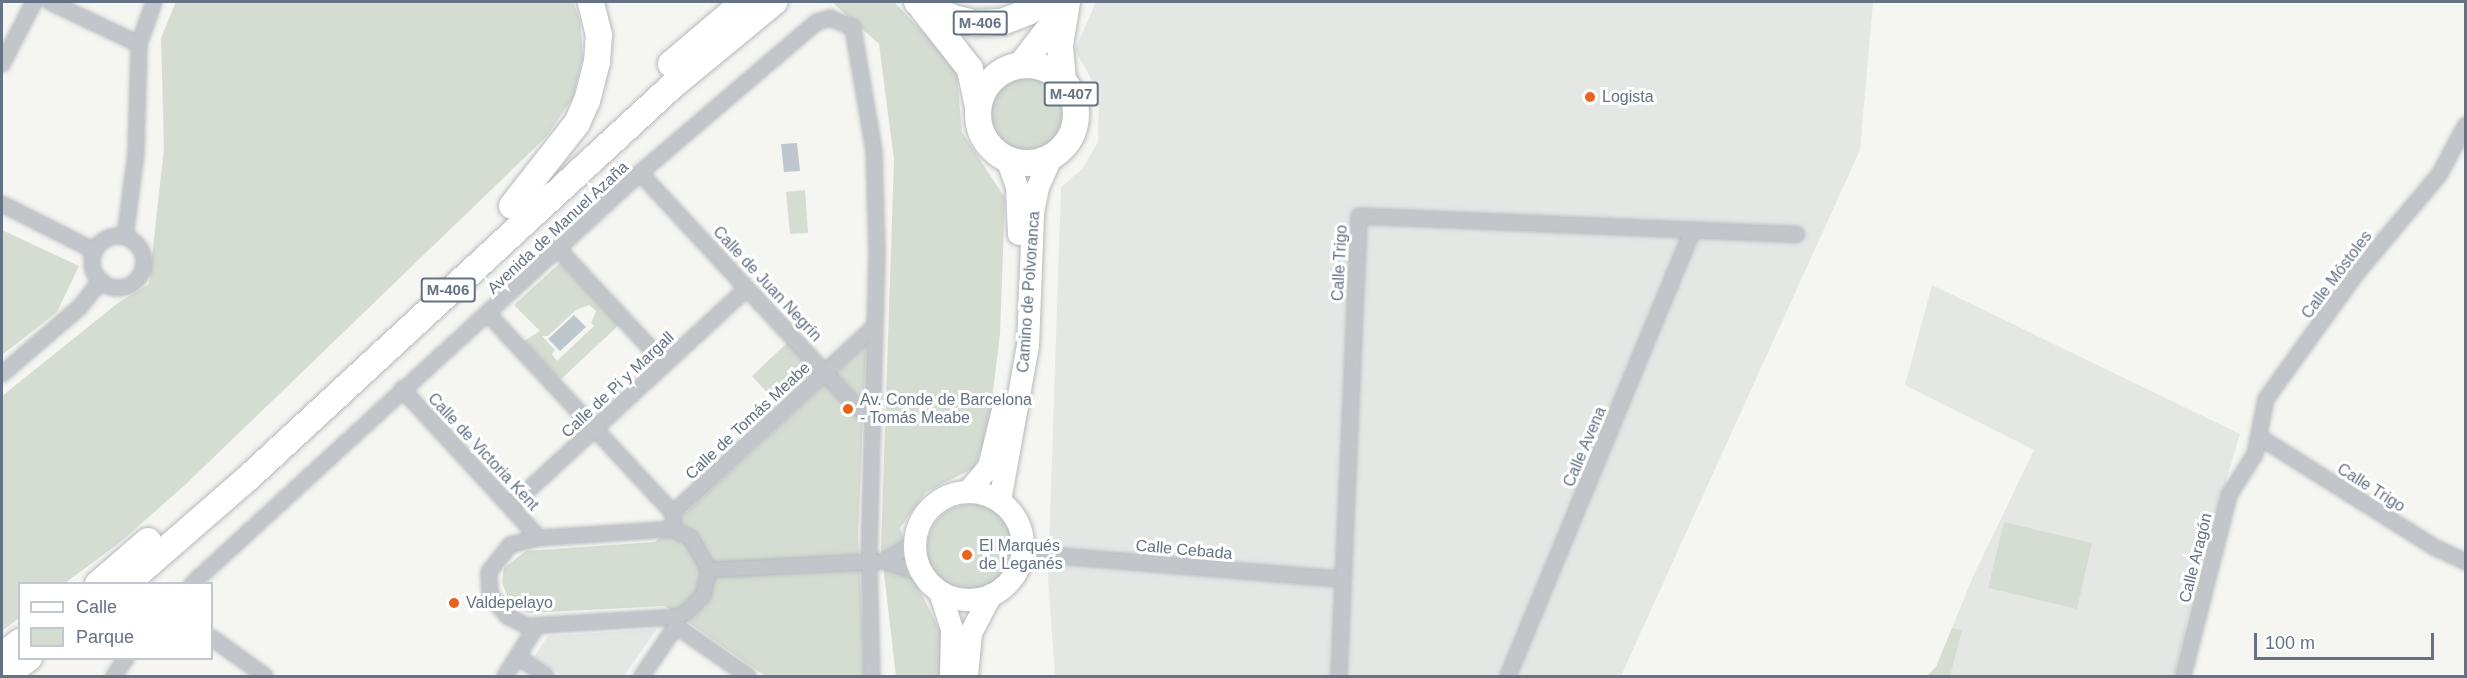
<!DOCTYPE html>
<html>
<head>
<meta charset="utf-8">
<style>
	body { margin:0 }
	#map { position:relative; width:2467px; height:678px; overflow:hidden; background:#f5f5f1; font-family:Arial,sans-serif }
	div>[style] { position:absolute }
	[style*='--x'] { left:calc(var(--x)*1px); top:calc(var(--y)*1px); width:calc(var(--w)*1px); rotate:calc(var(--a)*1deg) }
	.built>* { inset:0; background:#e5e7e5 }
	.green>* { inset:0; background:#d5dcd2 }
	.round { border-radius:50% }
	.water>* { inset:0; background:#bdc7cd }
	.roads { filter:drop-shadow(0 0 2px #b5b9bd) drop-shadow(0 0 2px #b5b9bd) }
	.street>* { height:14px; margin:-7px; padding:0 7px; transform-origin:7px; border-radius:7px; background:#c2c5c9 }
	.street>.ring { margin:-7px; padding:0; box-sizing:content-box; background:none; border:14px solid #c2c5c9; border-radius:50% }
	.primary>* { height:22px; margin:-11px; padding:0 11px; transform-origin:11px; border-radius:11px; background:#fff }
	.primary>.ring { margin:-11px; padding:0; box-sizing:content-box; background:none; border:22px solid #fff; border-radius:50% }
	.highway>* { height:26px; margin:-13px; padding:0 13px; transform-origin:13px; border-radius:13px; background:#fff }
	.highway>.ring { margin:-13px; padding:0; box-sizing:content-box; background:none; border:26px solid #fff; border-radius:50% }
	.dots>* { width:16px; height:16px; translate:-50% -50%; box-sizing:border-box; border:3px solid #fff; border-radius:50% }
	span { translate:-50% -50%; white-space:nowrap; text-align:center; line-height:1.15; -webkit-text-stroke:6px #fff; paint-order:stroke }
	.shield-label span { padding:2px 4px; background:#fff; border:2px solid; border-radius:4px; -webkit-text-stroke-width:0 }
	.shield-label { font-size:15px; color:#637284; font-weight:700 }
	.poi-label { font-size:16px; color:#637284 }
	.left { translate:0 -50%; text-align:left }
	.street-label { font-size:16px; color:#637284 }
	.frame { position:absolute; inset:0; border:3px solid #637284; pointer-events:none }
	.legend { position:absolute; left:18px; top:582px; width:195px; height:78px; box-sizing:border-box; background:#fff; border:2px solid #c1c7ce; margin:0; padding:8px 10px; list-style:none; font-size:18px; color:#637284 }
	.legend li { display:flex; align-items:center; gap:12px; height:30px }
	.legend b { width:30px; border:2px solid #c1c7ce }
	.scale { position:absolute; left:2254px; top:633px; width:180px; height:27px; box-sizing:border-box; border:3px solid #637284; border-top:0; padding-left:8px; font-size:18px; line-height:21px; white-space:nowrap; color:#637284; -webkit-text-stroke:4px #fff; paint-order:stroke }
</style>
</head>
<body>
<div id="map">
	<div class="built">
		<div style="clip-path:polygon(1096px 2px,1873px 2px,1860px 150px,1621px 676px,1055px 676px,1048px 578px,1061px 187px,1082px 169px,1098px 142px,1099px 93px,1075px 50px)"></div>
		<div style="clip-path:polygon(1932px 285px,2240px 434px,2198px 574px,2174px 676px,1927px 676px,1936px 667px,1972px 579px,2034px 450px,1905px 385px)"></div>
		<div style="clip-path:polygon(657px 629px,624px 676px,562px 676px,534px 657px,548px 636px)"></div>
	</div>
	<div class="green">
		<div style="clip-path:polygon(176px 2px,573px 2px,580px 20px,583px 57px,573px 97px,547px 136px,185px 485px,118px 544px,65px 583px,20px 584px,19px 618px,2px 631px,2px 396px,118px 303px,149px 284px,164px 148px,161px 38px)"></div>
		<div style="clip-path:polygon(837px 2px,894px 2px,956px 66px,962px 132px,1005px 198px,1000px 334px,991px 407px,982px 448px,974px 468px,926px 492px,900px 528px,919px 589px,941px 632px,940px 676px,896px 676px,881px 548px,894px 160px,879px 44px,834px 4px)"></div>
		<div class="round" style="left:987px;top:74px;width:80px;height:80px"></div>
		<div style="clip-path:polygon(805px 190px,808px 233px,790px 234px,786px 192px)"></div>
		<div style="clip-path:polygon(2px 230px,79px 266px,57px 312px,2px 355px)"></div>
		<div style="clip-path:polygon(evenodd,560px 263px,619px 325px,560px 380px,524px 341px,540px 331px,514px 305px,560px 263px,589px 305px,596px 311px,591px 323px,594px 326px,557px 361px,552px 354px,555px 350px,542px 336px,548px 336px,576px 310px,589px 305px)"></div>
		<div style="clip-path:polygon(788px 342px,813px 370px,777px 403px,752px 376px)"></div>
		<div style="clip-path:polygon(866px 345px,858px 537px,865px 676px,765px 676px,665px 606px,527px 613px,510px 603px,502px 582px,504px 568px,526px 551px,655px 542px)"></div>
		<div class="round" style="left:927px;top:504px;width:88px;height:88px"></div>
		<div style="clip-path:polygon(2004px 522px,2092px 543px,2077px 609px,1988px 588px)"></div>
		<div style="clip-path:polygon(1952px 628px,1962px 630px,1950px 676px,1927px 676px,1936px 667px)"></div>
	</div>
	<div class="water">
		<div style="clip-path:polygon(797px 143px,800px 171px,784px 172px,781px 144px)"></div>
		<div style="clip-path:polygon(574px 315px,586px 327px,560px 351px,548px 339px)"></div>
	</div>
	<div class="roads">
		<div class="street">
			<div style="--x:50;--y:2;--w:98;--a:25.3"></div>
			<div style="--x:2;--y:64;--w:70;--a:-62.7"></div>
			<div style="--x:640;--y:173;--w:313;--a:47.2"></div>
			<div style="--x:853;--y:403;--w:15;--a:42"></div>
			<div style="--x:864;--y:413;--w:7;--a:0"></div>
			<div style="--x:2;--y:204;--w:104;--a:26.8"></div>
			<div class="ring" style="left:92px;top:236px;width:38px;height:38px"></div>
			<div style="--x:125;--y:237;--w:85;--a:-82.5"></div>
			<div style="--x:136;--y:153;--w:109;--a:-88.4"></div>
			<div style="--x:139;--y:44;--w:45;--a:-70.3"></div>
			<div style="--x:560;--y:251;--w:154;--a:47.1"></div>
			<div style="--x:489;--y:315;--w:270;--a:47.1"></div>
			<div style="--x:673;--y:513;--w:16;--a:90"></div>
			<div style="--x:2;--y:374;--w:103;--a:-40.7"></div>
			<div style="--x:80;--y:307;--w:34;--a:-52"></div>
			<div style="--x:402;--y:389;--w:202;--a:47.4"></div>
			<div style="--x:2261;--y:438;--w:207;--a:32.2"></div>
			<div style="--x:2436;--y:548;--w:33;--a:25"></div>
			<div style="--x:511;--y:506;--w:321;--a:-42.7"></div>
			<div style="--x:673;--y:513;--w:271;--a:-42.8"></div>
			<div style="--x:673;--y:529;--w:20;--a:27"></div>
			<div style="--x:691;--y:538;--w:37;--a:61"></div>
			<div style="--x:709;--y:570;--w:26;--a:103"></div>
			<div style="--x:703;--y:595;--w:22;--a:133"></div>
			<div style="--x:688;--y:611;--w:13;--a:153"></div>
			<div style="--x:676;--y:617;--w:149;--a:176.5"></div>
			<div style="--x:527;--y:626;--w:22;--a:-153"></div>
			<div style="--x:507;--y:616;--w:28;--a:-128"></div>
			<div style="--x:490;--y:594;--w:22;--a:-93"></div>
			<div style="--x:489;--y:572;--w:34;--a:-52"></div>
			<div style="--x:510;--y:545;--w:30;--a:-14"></div>
			<div style="--x:539;--y:538;--w:134;--a:-3.8"></div>
			<div style="--x:1023;--y:553;--w:320;--a:4.7"></div>
			<div style="--x:884;--y:561;--w:36;--a:-30"></div>
			<div style="--x:709;--y:570;--w:175;--a:-2.9"></div>
			<div style="--x:884;--y:561;--w:41;--a:18.4"></div>
			<div style="--x:192;--y:584;--w:608;--a:-42.53"></div>
			<div style="--x:640;--y:173;--w:233;--a:-40.5"></div>
			<div style="--x:817;--y:22;--w:14;--a:-17"></div>
			<div style="--x:830;--y:18;--w:25;--a:23"></div>
			<div style="--x:853;--y:28;--w:125;--a:80.3"></div>
			<div style="--x:874;--y:151;--w:101;--a:88.3"></div>
			<div style="--x:877;--y:252;--w:310;--a:91.5"></div>
			<div style="--x:869;--y:562;--w:114;--a:88.5"></div>
			<div style="--x:676;--y:617;--w:9;--a:90"></div>
			<div style="--x:676;--y:626;--w:88;--a:34.8"></div>
			<div style="--x:212;--y:638;--w:65;--a:35.6"></div>
			<div style="--x:518;--y:657;--w:34;--a:34"></div>
			<div style="--x:114;--y:676;--w:22;--a:-56"></div>
			<div style="--x:505;--y:676;--w:58;--a:-57.7"></div>
			<div style="--x:642;--y:676;--w:60;--a:-55.8"></div>
			<div style="--x:1339;--y:676;--w:460;--a:-87.5"></div>
			<div style="--x:1359;--y:216;--w:438;--a:2.4"></div>
			<div style="--x:1508;--y:676;--w:483;--a:-67.5"></div>
			<div style="--x:2183;--y:676;--w:187;--a:-75.7"></div>
			<div style="--x:2229;--y:495;--w:49;--a:-57.6"></div>
			<div style="--x:2255;--y:454;--w:56;--a:-78.7"></div>
			<div style="--x:2266;--y:399;--w:153;--a:-54.3"></div>
			<div style="--x:2355;--y:275;--w:131;--a:-50"></div>
			<div style="--x:2439;--y:175;--w:57;--a:-61.6"></div>
		</div>
		<div class="primary">
			<div style="--x:1007;--y:159;--w:30;--a:70"></div>
			<div style="--x:1017;--y:187;--w:47;--a:87.6"></div>
			<div style="--x:968;--y:492;--w:33;--a:-50"></div>
			<div style="--x:989;--y:467;--w:59;--a:-76.2"></div>
			<div class="ring" style="left:915px;top:492px;width:86px;height:86px"></div>
			<div style="--x:1000;--y:501;--w:158;--a:-79.8"></div>
			<div style="--x:1028;--y:346;--w:133;--a:-87.8"></div>
			<div style="--x:1033;--y:213;--w:26;--a:-79"></div>
			<div style="--x:1038;--y:187;--w:34;--a:-66"></div>
			<div style="--x:940;--y:592;--w:39;--a:72"></div>
			<div style="--x:952;--y:629;--w:47;--a:91.2"></div>
			<div style="--x:967;--y:676;--w:43;--a:-84.7"></div>
			<div style="--x:971;--y:633;--w:43;--a:-62.2"></div>
		</div>
		<div class="highway">
			<div style="--x:917;--y:2;--w:36;--a:24"></div>
			<div style="--x:950;--y:17;--w:25;--a:14"></div>
			<div style="--x:974;--y:23;--w:28;--a:-2"></div>
			<div style="--x:1002;--y:22;--w:28;--a:-21"></div>
			<div style="--x:1028;--y:12;--w:17;--a:-36"></div>
			<div style="--x:923;--y:9;--w:76;--a:51.9"></div>
			<div style="--x:970;--y:69;--w:40;--a:78"></div>
			<div style="--x:671;--y:64;--w:96;--a:-40.3"></div>
			<div style="--x:1021;--y:65;--w:67;--a:-52.3"></div>
			<div class="ring" style="left:978px;top:65px;width:72px;height:72px"></div>
			<div style="--x:1063;--y:81;--w:35;--a:-95"></div>
			<div style="--x:1060;--y:46;--w:45;--a:-81"></div>
			<div style="--x:512;--y:206;--w:105;--a:-51.9"></div>
			<div style="--x:577;--y:123;--w:24;--a:-66"></div>
			<div style="--x:587;--y:101;--w:40;--a:-75.6"></div>
			<div style="--x:597;--y:62;--w:27;--a:-86"></div>
			<div style="--x:599;--y:35;--w:34;--a:-104"></div>
			<div style="--x:98;--y:584;--w:66;--a:-40.7"></div>
			<div style="--x:126;--y:584;--w:163;--a:-41"></div>
			<div style="--x:249;--y:477;--w:575;--a:-42.74"></div>
			<div style="--x:671;--y:87;--w:134;--a:-39.5"></div>
			<div style="--x:2;--y:656;--w:23;--a:-38"></div>
			<div style="--x:5;--y:676;--w:30;--a:-37"></div>
		</div>
	</div>
	<div class="dots">
		<div style="left:1590px;top:97px;background:#ea621c"></div>
		<div style="left:848px;top:409px;background:#ea621c"></div>
		<div style="left:967px;top:555px;background:#ea621c"></div>
		<div style="left:454px;top:603px;background:#ea621c"></div>
	</div>
	<div class="shield-label">
		<span style="left:980px;top:23px">M-406</span>
		<span style="left:1071px;top:94px">M-407</span>
		<span style="left:448px;top:290px">M-406</span>
	</div>
	<div class="poi-label">
		<span class="left" style="left:1602px;top:97px">Logista</span>
		<span class="left" style="left:860px;top:409px">Av. Conde de Barcelona<br>- Tomás Meabe</span>
		<span class="left" style="left:979px;top:555px">El Marqués<br>de Leganés</span>
		<span class="left" style="left:466px;top:603px">Valdepelayo</span>
	</div>
	<div class="street-label">
		<span style="left:558px;top:228px;rotate:-43deg">Avenida de Manuel Azaña</span>
		<span style="left:1340px;top:263px;rotate:-87deg">Calle Trigo</span>
		<span style="left:2337px;top:275px;rotate:-53deg">Calle Móstoles</span>
		<span style="left:767px;top:284px;rotate:47deg">Calle de Juan Negrín</span>
		<span style="left:1029px;top:292px;rotate:-86deg">Camino de Polvoranca</span>
		<span style="left:618px;top:385px;rotate:-43deg">Calle de Pi y Margall</span>
		<span style="left:748px;top:421px;rotate:-43deg">Calle de Tomás Meabe</span>
		<span style="left:1585px;top:447px;rotate:-67deg">Calle Avena</span>
		<span style="left:483px;top:452px;rotate:47deg">Calle de Victoria Kent</span>
		<span style="left:2371px;top:488px;rotate:32deg">Calle Trigo</span>
		<span style="left:1184px;top:550px;rotate:5deg">Calle Cebada</span>
		<span style="left:2196px;top:558px;rotate:-76deg">Calle Aragón</span>
	</div>
	<div class="frame"></div>
	<ul class="legend">
	<li><b style="height:8px;background:#fff"></b>Calle</li>
	<li><b style="height:16px;background:#d5dcd2"></b>Parque</li>
	</ul>
	<div class="scale">100 m</div>
</div>
</body>
</html>
